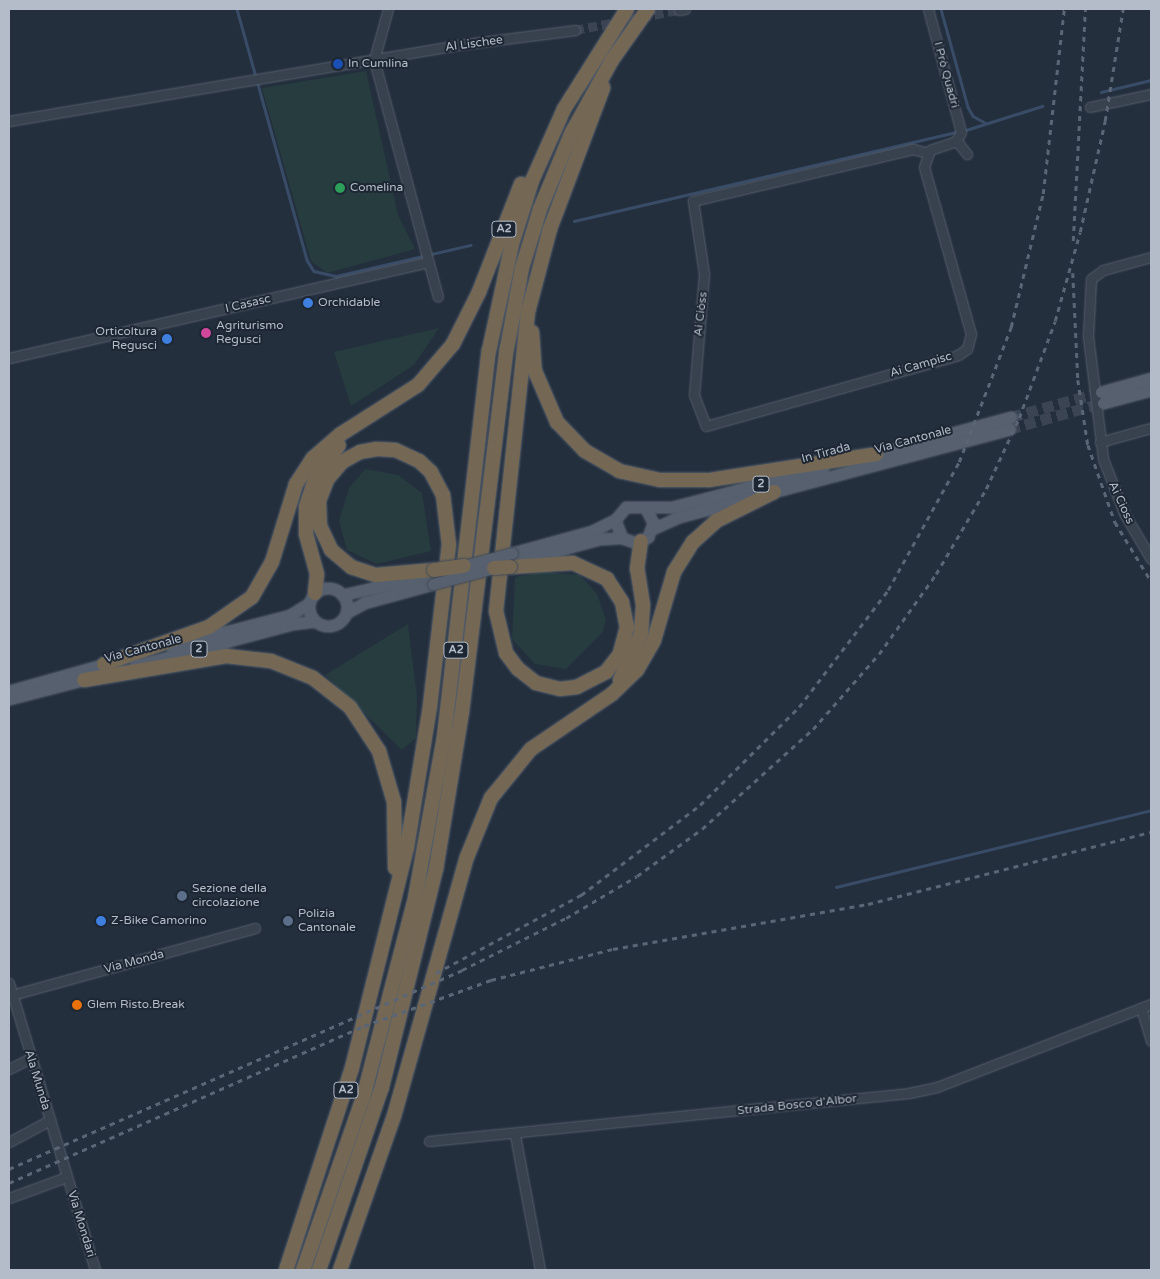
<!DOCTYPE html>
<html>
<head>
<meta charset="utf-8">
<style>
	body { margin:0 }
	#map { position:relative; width:1160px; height:1279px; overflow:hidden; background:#242f3e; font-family:"Varela Round",sans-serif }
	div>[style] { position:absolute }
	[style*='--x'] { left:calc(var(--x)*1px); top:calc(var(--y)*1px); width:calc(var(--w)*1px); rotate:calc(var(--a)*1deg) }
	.green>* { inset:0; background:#263c3f }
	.stream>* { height:2.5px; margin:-1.25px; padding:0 1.25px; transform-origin:1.25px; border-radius:1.25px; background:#394c67 }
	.minor-tunnel>* { height:9px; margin-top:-4.5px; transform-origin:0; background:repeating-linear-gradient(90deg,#3a4453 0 9px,transparent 0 13.5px) }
	.major-tunnel>* { height:11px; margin-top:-5.5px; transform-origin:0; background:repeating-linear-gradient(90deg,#3a4453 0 11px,transparent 0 16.5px) }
	.roads { filter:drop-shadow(0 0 1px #565f6c) drop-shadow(0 0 1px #565f6c) }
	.minor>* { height:9px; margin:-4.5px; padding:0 4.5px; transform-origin:4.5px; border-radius:4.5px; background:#38414e }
	.major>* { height:11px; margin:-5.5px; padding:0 5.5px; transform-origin:5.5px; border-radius:5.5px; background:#56606e }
	.major>.ring { margin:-5.5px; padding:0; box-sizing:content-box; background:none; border:11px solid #56606e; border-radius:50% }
	.highway>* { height:14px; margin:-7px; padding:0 7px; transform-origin:7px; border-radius:7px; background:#746855 }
	.rail>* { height:2.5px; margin-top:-1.25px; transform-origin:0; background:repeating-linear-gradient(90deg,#5a6575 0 5px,transparent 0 10px) }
	.bridges { filter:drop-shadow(0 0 1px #414a57) drop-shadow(0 0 1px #414a57) }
	.major-bridge>* { height:11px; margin:-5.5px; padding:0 5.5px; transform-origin:5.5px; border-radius:5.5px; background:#56606e }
	.highway-bridge>* { height:14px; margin:-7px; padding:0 7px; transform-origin:7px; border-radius:7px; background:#746855 }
	.dots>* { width:14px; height:14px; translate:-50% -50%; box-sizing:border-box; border:2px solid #1d2633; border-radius:50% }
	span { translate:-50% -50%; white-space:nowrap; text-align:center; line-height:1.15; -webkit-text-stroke:4px #1d2633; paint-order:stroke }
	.shield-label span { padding:1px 4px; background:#1d2633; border:1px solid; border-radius:4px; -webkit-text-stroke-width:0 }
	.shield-label { font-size:11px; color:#b4bcc9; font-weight:700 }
	.street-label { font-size:12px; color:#b4bcc9 }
	.poi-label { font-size:12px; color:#b4bcc9 }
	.left { translate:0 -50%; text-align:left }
	.right { translate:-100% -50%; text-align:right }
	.frame { position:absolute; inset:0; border:10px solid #b4bcc9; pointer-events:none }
</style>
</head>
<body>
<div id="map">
	<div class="green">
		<div style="clip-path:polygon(366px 71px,398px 215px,415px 249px,327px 273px,311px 261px,262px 88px)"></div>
		<div style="clip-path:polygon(439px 328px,414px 365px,351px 406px,334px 352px)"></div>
		<div style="clip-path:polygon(365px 469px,398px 475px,422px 493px,431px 551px,377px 564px,347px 550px,339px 521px,349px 488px)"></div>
		<div style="clip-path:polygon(543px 572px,580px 575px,597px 594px,606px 620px,602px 633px,566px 669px,535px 664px,512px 639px,515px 577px)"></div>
		<div style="clip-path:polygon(408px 624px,417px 697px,416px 738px,402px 750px,325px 675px)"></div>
	</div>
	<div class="stream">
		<div style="--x:237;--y:9;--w:261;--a:74.4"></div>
		<div style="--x:307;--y:260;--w:13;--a:58"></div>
		<div style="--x:314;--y:271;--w:23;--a:13"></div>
		<div style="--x:336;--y:276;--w:138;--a:-13"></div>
		<div style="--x:941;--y:9;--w:102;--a:74.6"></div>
		<div style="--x:968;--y:107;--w:10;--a:61"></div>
		<div style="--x:973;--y:116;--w:13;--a:29"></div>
		<div style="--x:1101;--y:92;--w:51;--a:-13.5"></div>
		<div style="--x:966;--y:130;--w:80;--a:-17.5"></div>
		<div style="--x:574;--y:221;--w:392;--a:-13.1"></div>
		<div style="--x:836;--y:887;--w:324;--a:-13.7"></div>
	</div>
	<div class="minor-tunnel">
		<div style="--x:575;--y:30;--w:106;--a:-10.9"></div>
	</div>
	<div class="major-tunnel">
		<div style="--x:1011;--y:417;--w:93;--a:-15.5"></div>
		<div style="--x:1009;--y:429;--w:98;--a:-15.5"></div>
	</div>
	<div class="roads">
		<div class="minor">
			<div style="--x:388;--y:9;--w:53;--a:105.4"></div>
			<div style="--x:374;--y:60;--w:245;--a:74.9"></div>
			<div style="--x:679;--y:10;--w:6;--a:-9"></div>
			<div style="--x:1090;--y:107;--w:62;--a:-12"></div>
			<div style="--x:9;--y:121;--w:455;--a:-9.6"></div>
			<div style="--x:458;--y:45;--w:118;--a:-7.3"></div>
			<div style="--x:956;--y:140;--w:18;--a:52"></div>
			<div style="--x:928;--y:153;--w:16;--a:-165"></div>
			<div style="--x:913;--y:149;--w:226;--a:166.7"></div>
			<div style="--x:693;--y:201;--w:74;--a:81.4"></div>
			<div style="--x:704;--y:274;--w:121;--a:94.7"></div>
			<div style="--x:694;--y:395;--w:33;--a:69"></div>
			<div style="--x:706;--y:426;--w:262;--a:-15.7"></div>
			<div style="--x:958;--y:355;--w:11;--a:-34"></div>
			<div style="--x:967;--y:349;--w:16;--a:-75"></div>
			<div style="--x:971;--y:334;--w:173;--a:-105.7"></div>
			<div style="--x:924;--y:167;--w:18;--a:-71"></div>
			<div style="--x:930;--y:150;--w:28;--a:-19"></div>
			<div style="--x:956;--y:141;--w:10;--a:-61"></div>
			<div style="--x:961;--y:132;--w:127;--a:-105"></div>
			<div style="--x:1151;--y:257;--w:50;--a:164.8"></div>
			<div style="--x:1103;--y:270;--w:15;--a:143"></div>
			<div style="--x:1091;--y:279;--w:57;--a:93"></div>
			<div style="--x:1088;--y:336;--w:124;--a:83"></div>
			<div style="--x:1103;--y:459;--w:60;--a:68.6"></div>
			<div style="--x:1125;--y:515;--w:51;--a:59.4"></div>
			<div style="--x:9;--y:358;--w:430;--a:-12.9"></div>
			<div style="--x:1100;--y:442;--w:53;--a:-15.4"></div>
			<div style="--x:9;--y:983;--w:300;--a:73.3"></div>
			<div style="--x:12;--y:995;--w:252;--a:-15.4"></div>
			<div style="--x:1141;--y:1008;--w:34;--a:73"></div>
			<div style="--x:9;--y:1069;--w:25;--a:-27"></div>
			<div style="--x:515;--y:1135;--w:137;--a:79.5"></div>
			<div style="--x:429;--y:1141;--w:482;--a:-5.7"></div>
			<div style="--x:909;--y:1093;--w:29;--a:-12"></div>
			<div style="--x:937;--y:1087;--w:230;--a:-21.2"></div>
			<div style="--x:9;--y:1142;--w:47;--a:-28.2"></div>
			<div style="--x:9;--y:1198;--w:61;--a:-20.2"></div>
		</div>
		<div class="major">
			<div style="--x:1101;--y:392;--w:52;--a:-15.6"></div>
			<div style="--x:1103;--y:403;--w:50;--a:-15.2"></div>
			<div style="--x:867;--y:456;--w:149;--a:-15.2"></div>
			<div style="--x:646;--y:509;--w:16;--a:63"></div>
			<div style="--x:653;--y:523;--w:15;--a:110"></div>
			<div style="--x:648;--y:537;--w:13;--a:151"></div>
			<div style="--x:637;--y:543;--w:16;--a:-162"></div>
			<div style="--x:622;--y:538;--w:19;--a:-111"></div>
			<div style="--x:615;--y:520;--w:17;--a:-50"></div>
			<div style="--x:626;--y:507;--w:46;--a:0"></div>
			<div style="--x:672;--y:507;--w:156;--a:-14.5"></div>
			<div style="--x:652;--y:529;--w:30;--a:-24"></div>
			<div style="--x:679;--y:517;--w:342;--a:-14.9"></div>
			<div style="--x:512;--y:553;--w:83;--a:-15.4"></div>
			<div style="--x:592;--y:531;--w:25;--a:-26"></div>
			<div style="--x:511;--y:563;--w:92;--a:-15.1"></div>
			<div style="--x:600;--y:539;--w:22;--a:-3"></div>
			<div class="ring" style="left:309px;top:588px;width:27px;height:27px"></div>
			<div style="--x:342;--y:595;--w:93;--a:-13"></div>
			<div style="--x:346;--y:613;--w:21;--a:-29"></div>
			<div style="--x:364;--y:603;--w:72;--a:-15.4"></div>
			<div style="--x:171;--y:646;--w:123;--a:-14.6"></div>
			<div style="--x:290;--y:615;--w:22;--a:-32"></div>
			<div style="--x:135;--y:666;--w:163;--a:-15"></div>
			<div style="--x:292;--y:624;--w:23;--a:-7"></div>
			<div style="--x:9;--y:691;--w:107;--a:-15.7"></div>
			<div style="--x:9;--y:699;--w:84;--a:-14.5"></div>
		</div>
		<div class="highway">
			<div style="--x:532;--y:332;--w:39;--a:86"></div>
			<div style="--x:535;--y:371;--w:56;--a:66.7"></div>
			<div style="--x:557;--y:422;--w:40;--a:46"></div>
			<div style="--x:585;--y:451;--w:39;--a:30"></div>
			<div style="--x:619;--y:471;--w:42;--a:12.4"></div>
			<div style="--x:660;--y:480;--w:49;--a:0"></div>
			<div style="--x:709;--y:480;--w:169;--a:-8.8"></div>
			<div style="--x:510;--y:567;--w:63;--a:-3.6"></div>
			<div style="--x:573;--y:563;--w:38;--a:25"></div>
			<div style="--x:607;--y:579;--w:27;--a:57"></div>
			<div style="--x:622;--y:602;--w:25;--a:79"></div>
			<div style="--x:627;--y:627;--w:28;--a:105"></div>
			<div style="--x:620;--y:654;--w:23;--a:128"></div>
			<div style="--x:606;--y:672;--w:33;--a:153"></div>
			<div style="--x:577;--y:687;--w:17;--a:173"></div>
			<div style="--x:560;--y:689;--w:25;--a:-166"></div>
			<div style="--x:536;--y:683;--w:23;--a:-142"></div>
			<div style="--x:518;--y:669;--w:20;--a:-127"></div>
			<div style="--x:506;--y:653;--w:43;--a:-103.4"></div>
			<div style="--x:496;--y:611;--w:301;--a:-83.9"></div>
			<div style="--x:528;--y:312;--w:86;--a:-75.2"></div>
			<div style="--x:550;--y:229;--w:151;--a:-69.4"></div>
			<div style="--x:315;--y:593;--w:19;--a:-84"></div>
			<div style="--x:317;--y:574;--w:41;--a:-105.4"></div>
			<div style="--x:306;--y:534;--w:27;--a:-90"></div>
			<div style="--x:306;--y:507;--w:38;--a:-72"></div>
			<div style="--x:318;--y:471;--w:33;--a:-51"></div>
			<div style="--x:104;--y:664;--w:111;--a:-19.4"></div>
			<div style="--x:209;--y:627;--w:52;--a:-34.9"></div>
			<div style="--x:252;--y:597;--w:40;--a:-60.3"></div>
			<div style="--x:272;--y:562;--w:82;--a:-72.9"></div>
			<div style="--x:296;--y:484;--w:31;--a:-57"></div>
			<div style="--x:313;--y:458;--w:37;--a:-41"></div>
			<div style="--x:341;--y:434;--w:91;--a:-32.5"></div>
			<div style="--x:418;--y:385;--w:54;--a:-49.5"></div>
			<div style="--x:453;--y:344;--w:58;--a:-63.4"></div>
			<div style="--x:479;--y:292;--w:116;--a:-68.7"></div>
			<div style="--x:84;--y:680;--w:144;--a:-9.6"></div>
			<div style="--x:226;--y:656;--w:45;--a:6.3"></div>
			<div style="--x:271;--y:661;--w:45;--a:22"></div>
			<div style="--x:313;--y:678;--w:47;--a:38.1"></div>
			<div style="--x:350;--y:707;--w:53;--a:56.6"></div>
			<div style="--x:379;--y:751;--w:53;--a:73.6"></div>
			<div style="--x:394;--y:802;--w:66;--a:89.1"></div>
			<div style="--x:620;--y:680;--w:51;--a:-65.5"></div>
			<div style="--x:641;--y:634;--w:29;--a:-86"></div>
			<div style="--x:643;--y:605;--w:36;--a:-99"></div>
			<div style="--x:637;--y:569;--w:28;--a:-82"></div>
			<div style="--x:286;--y:1270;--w:213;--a:-71.9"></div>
			<div style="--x:352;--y:1068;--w:228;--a:-76"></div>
			<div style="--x:407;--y:847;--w:143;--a:-80.7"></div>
			<div style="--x:430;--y:706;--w:162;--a:-83.3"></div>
			<div style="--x:449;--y:545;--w:50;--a:-96.8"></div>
			<div style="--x:443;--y:495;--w:26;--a:-118"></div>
			<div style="--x:431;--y:472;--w:16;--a:-137"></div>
			<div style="--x:419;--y:461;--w:26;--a:-155"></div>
			<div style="--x:395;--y:450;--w:18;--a:-177"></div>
			<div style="--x:377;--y:449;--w:17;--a:170"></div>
			<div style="--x:360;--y:452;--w:21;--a:151"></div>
			<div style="--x:342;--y:462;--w:23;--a:130"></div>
			<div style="--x:327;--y:480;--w:22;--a:111"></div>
			<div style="--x:319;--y:501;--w:25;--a:88"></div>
			<div style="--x:320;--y:526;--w:26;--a:65"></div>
			<div style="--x:331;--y:550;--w:26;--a:40"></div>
			<div style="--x:351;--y:567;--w:26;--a:18"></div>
			<div style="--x:376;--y:575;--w:58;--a:-4.9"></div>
			<div style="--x:303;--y:1270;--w:182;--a:-70.8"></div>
			<div style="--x:363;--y:1098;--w:207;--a:-75.4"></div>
			<div style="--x:415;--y:898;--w:164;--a:-79.8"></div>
			<div style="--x:444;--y:737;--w:389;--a:-83.4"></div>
			<div style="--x:489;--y:351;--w:109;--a:-77.9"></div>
			<div style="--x:512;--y:244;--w:66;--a:-72.4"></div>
			<div style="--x:532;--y:181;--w:79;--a:-66"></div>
			<div style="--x:564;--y:109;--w:118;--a:-57.8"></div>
			<div style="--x:319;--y:1270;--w:194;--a:-71"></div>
			<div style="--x:382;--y:1087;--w:225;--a:-76.1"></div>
			<div style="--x:436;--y:869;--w:159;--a:-80.6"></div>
			<div style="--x:462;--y:712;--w:367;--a:-83"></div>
			<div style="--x:507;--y:348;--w:81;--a:-79.4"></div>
			<div style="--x:522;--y:268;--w:62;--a:-73"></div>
			<div style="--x:540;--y:209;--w:81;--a:-67.5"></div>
			<div style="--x:571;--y:134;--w:85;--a:-61"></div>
			<div style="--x:612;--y:60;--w:62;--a:-54.8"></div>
			<div style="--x:340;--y:1270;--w:163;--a:-70.7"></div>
			<div style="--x:394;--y:1116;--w:269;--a:-74.3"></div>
			<div style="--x:467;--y:857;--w:64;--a:-67.9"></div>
			<div style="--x:491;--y:798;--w:63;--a:-50.8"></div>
			<div style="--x:531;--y:749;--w:98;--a:-34.2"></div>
			<div style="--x:612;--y:694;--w:35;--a:-44"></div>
			<div style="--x:637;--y:670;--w:34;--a:-60"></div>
			<div style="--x:654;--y:640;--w:71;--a:-73.6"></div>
			<div style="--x:674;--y:572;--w:36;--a:-58"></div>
			<div style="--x:693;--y:542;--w:31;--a:-42"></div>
			<div style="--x:716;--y:521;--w:65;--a:-26.6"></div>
		</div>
	</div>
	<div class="rail">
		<div style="--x:1073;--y:241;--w:232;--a:-87"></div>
		<div style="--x:1073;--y:273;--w:107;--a:87.3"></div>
		<div style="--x:1078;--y:380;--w:66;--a:81.3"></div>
		<div style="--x:1088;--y:445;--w:82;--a:70.7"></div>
		<div style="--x:1115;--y:522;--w:69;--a:58.6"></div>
		<div style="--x:436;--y:973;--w:165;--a:-28.3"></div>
		<div style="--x:581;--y:895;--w:149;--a:-37.1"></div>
		<div style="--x:700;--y:805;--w:139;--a:-44.7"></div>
		<div style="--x:799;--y:707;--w:147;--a:-52.7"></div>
		<div style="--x:888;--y:590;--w:146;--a:-61"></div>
		<div style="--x:959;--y:462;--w:145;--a:-68.9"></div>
		<div style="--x:1011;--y:327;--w:137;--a:-76.5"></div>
		<div style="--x:1043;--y:194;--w:186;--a:-83.5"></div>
		<div style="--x:9;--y:1169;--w:495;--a:-23.7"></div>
		<div style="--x:462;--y:970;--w:116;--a:-26.6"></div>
		<div style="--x:566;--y:918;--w:82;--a:-30.6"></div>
		<div style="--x:637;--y:876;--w:80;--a:-35.9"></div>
		<div style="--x:702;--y:829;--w:149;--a:-42"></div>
		<div style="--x:813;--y:729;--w:100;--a:-48.7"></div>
		<div style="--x:879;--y:654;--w:98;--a:-54.5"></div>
		<div style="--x:936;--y:574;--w:99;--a:-59.5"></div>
		<div style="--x:986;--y:489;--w:78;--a:-65.1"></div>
		<div style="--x:1019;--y:418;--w:103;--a:-69.6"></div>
		<div style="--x:1055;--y:321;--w:92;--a:-74.3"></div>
		<div style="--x:1080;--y:232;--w:114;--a:-77.3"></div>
		<div style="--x:1105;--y:121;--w:113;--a:-80.9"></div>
		<div style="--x:9;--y:1183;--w:388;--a:-23.9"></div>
		<div style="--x:364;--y:1026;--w:135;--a:-19.9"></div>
		<div style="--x:491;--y:980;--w:126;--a:-14.3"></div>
		<div style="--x:613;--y:949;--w:259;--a:-10"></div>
		<div style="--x:868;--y:904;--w:292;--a:-14.3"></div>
	</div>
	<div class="bridges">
		<div class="major-bridge">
			<div style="--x:455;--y:568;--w:59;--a:-14.7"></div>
			<div style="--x:433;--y:584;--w:70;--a:-14.8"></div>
		</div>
		<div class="highway-bridge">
			<div style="--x:494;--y:568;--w:16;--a:-4"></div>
			<div style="--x:434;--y:570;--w:30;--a:-8"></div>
		</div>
	</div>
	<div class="dots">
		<div style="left:338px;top:64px;background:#1a4fb4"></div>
		<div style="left:340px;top:188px;background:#2e9e5b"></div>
		<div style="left:308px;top:303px;background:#3f7fe0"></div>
		<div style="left:206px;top:333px;background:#d1479c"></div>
		<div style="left:167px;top:339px;background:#3f7fe0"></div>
		<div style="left:182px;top:896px;background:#5c6f8a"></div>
		<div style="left:101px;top:921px;background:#3f7fe0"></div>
		<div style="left:288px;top:921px;background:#5c6f8a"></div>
		<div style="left:77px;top:1005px;background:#e8710a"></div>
	</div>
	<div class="shield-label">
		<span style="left:504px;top:229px">A2</span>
		<span style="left:761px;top:484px">2</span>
		<span style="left:199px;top:649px">2</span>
		<span style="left:456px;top:650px">A2</span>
		<span style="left:346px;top:1090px">A2</span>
	</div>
	<div class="street-label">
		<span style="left:474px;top:44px;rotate:-8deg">Al Lischee</span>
		<span style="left:946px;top:75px;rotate:75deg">I Prò Quadri</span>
		<span style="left:248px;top:304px;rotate:-13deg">I Casasc</span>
		<span style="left:701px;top:314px;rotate:-83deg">Ai Ciòss</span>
		<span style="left:921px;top:365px;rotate:-16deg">Ai Campisc</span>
		<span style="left:913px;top:440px;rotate:-15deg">Via Cantonale</span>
		<span style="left:826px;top:453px;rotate:-15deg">In Tirada</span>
		<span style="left:1121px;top:503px;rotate:65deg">Ai Cioss</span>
		<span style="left:143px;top:649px;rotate:-15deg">Via Cantonale</span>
		<span style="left:134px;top:962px;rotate:-15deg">Via Monda</span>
		<span style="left:37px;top:1080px;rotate:73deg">Ala Munda</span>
		<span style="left:797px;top:1105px;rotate:-6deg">Strada Bosco d'Albor</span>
		<span style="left:81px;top:1224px;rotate:73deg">Via Mondari</span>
	</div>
	<div class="poi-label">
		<span class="left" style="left:348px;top:64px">In Cumlina</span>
		<span class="left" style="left:350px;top:188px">Comelina</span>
		<span class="left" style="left:318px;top:303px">Orchidable</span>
		<span class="left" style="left:216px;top:333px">Agriturismo<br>Regusci</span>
		<span class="right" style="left:157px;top:339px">Orticoltura<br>Regusci</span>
		<span class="left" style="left:192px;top:896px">Sezione della<br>circolazione</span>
		<span class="left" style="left:298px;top:921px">Polizia<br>Cantonale</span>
		<span class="left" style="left:111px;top:921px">Z-Bike Camorino</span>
		<span class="left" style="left:87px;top:1005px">Glem Risto.Break</span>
	</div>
	<div class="frame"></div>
</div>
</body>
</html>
